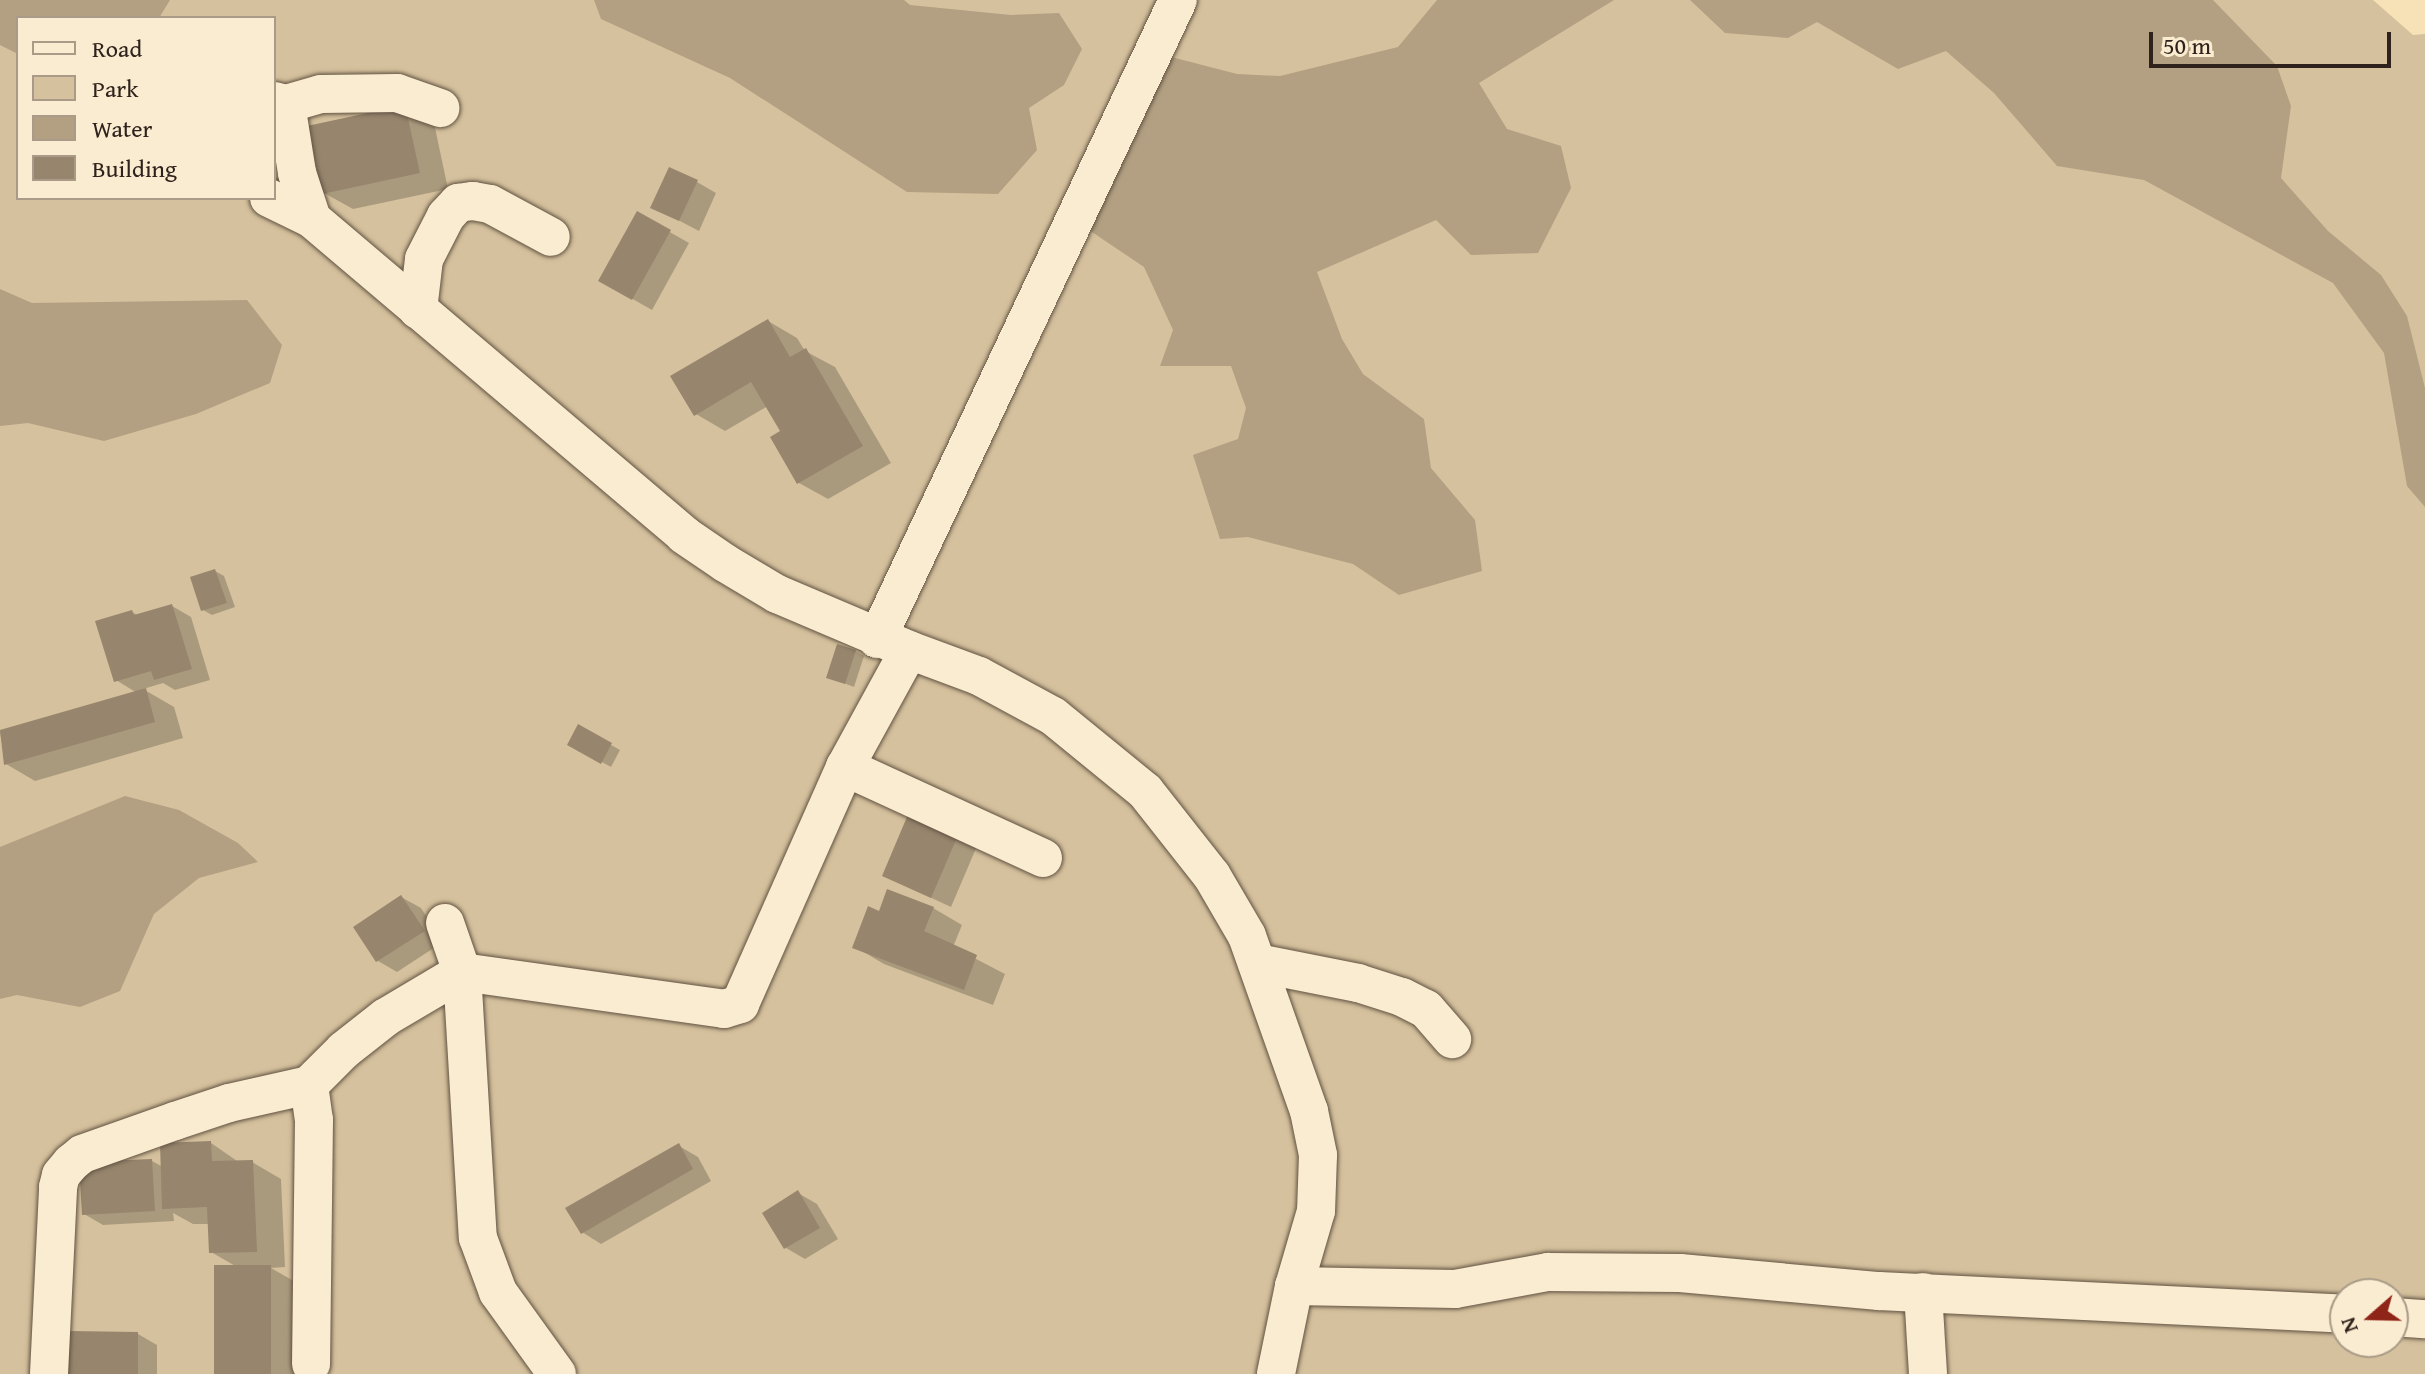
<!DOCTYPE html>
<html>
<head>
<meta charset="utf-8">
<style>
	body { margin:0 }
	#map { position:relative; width:2425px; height:1374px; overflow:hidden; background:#f7e1b7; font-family:"Gentium Book Plus",serif }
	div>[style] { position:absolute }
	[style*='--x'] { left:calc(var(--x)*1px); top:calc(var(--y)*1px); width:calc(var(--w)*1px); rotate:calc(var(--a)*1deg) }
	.green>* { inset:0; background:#d5c19d }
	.water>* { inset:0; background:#b3a082 }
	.shadow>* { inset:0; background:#0003 }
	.building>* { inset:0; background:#97856d }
	.roads { filter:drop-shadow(0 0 2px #615243) drop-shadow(0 0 2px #615243) }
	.minor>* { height:38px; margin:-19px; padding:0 19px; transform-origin:19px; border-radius:19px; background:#faecd0 }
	span { translate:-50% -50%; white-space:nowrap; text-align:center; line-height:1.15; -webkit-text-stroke:6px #faecd0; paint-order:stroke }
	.legend { position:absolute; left:16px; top:16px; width:260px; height:184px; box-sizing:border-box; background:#faecd0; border:2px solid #a99b88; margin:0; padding:10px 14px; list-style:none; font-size:24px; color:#2f221c }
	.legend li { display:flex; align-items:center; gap:16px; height:40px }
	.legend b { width:40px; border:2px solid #a99b88 }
	.north { position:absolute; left:2329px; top:1278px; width:80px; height:80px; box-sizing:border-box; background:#faecd0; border:2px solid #a99b88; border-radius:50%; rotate:250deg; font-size:22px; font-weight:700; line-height:32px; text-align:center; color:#2f221c }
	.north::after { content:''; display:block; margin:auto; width:28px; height:36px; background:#8f2418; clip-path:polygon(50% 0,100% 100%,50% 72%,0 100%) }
	.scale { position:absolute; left:2149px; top:32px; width:242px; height:36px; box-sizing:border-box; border:4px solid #2f221c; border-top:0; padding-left:10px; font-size:24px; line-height:28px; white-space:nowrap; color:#2f221c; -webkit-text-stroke:6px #faecd0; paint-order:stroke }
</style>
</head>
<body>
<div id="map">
	<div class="green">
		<div style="clip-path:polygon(evenodd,0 0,2373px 0,2413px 35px,2425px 34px,2425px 1374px,0 1374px,0 0,18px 18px,274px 18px,274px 198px,18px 198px,18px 18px,0 0,2345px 1294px,2393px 1294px,2393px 1342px,2345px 1342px,2345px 1294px)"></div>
	</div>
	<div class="water">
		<div style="clip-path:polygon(0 0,170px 0,159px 18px,18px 18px,18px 54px,0 45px)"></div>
		<div style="clip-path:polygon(594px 0,904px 0,910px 5px,1011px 15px,1059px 13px,1082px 49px,1064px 85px,1029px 108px,1037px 150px,998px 194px,907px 192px,730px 78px,601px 19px)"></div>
		<div style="clip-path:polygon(1437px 0,1614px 0,1479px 83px,1507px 129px,1561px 146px,1571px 188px,1538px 253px,1471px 255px,1436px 220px,1317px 272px,1342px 339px,1363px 374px,1424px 419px,1431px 468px,1475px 520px,1482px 571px,1399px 595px,1353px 564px,1248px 537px,1220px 539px,1193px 455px,1238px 439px,1246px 408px,1231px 366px,1160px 366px,1173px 330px,1144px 267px,1089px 230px,1156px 53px,1237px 74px,1280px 76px,1398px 47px)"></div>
		<div style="clip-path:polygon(1690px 0,2213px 0,2277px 66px,2291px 106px,2281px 178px,2328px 231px,2381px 275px,2407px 316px,2425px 388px,2425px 507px,2407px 486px,2384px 353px,2333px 283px,2144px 180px,2057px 166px,1994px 93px,1946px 51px,1898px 69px,1817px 22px,1788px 38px,1725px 33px)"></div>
		<div style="clip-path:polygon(0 289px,32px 303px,247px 300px,282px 345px,270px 383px,196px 414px,104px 441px,28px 423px,0 426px)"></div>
		<div style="clip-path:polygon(125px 796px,179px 810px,238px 843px,258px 862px,199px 878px,154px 914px,120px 991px,80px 1007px,17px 995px,0 999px,0 847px)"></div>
	</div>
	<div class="shadow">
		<div style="clip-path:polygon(405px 107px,434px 123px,448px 189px,353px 209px,324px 193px)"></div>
		<div style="clip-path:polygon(697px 182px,716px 193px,699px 231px,653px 207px)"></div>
		<div style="clip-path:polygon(638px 214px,689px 243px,652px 310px,601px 281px)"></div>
		<div style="clip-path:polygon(768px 321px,797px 338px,805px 351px,835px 367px,891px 463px,828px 499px,799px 483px,783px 432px,768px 406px,725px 431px,696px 414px)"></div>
		<div style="clip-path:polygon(215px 571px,224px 576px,235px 607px,212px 615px,203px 610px)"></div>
		<div style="clip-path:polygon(172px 606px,191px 617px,210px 680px,175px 690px,163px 683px,143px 689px,174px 707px,183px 738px,35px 781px,6px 764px,0 732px,137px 693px,116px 680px,132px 612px,139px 616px)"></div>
		<div style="clip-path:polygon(855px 651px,864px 656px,854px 687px,828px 677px)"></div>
		<div style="clip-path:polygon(579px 727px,620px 750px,611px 767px,569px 744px)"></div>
		<div style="clip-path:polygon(961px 828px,980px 839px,951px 907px,884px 876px)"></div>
		<div style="clip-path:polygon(401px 897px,421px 908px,443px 942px,397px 972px,378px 961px,355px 928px)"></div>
		<div style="clip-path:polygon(933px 908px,962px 925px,953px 947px,1005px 974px,993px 1005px,884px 964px,855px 947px,880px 913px)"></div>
		<div style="clip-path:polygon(211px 1143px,240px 1163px,252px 1162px,281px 1179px,285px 1267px,271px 1268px,299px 1284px,299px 1374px,216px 1374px,237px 1267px,211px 1252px,209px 1224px,193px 1224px,173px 1213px,174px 1221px,103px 1225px,84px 1214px,152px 1161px,163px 1167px)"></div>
		<div style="clip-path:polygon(679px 1146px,698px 1157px,711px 1181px,601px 1244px,582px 1232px)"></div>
		<div style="clip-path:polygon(798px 1193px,817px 1204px,838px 1239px,805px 1259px,786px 1248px)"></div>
		<div style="clip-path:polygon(138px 1334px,157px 1345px,157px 1374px,70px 1374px)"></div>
	</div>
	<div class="building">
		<div style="clip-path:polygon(405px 105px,420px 173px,322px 194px,307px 126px)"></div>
		<div style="clip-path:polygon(669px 167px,698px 180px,679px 221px,650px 208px)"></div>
		<div style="clip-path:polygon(637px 211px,671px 230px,632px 300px,598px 281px)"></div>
		<div style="clip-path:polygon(768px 319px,790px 357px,806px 348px,863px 446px,797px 484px,770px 437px,780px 431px,751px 382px,694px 416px,670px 376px)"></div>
		<div style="clip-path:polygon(215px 569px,227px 603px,201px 611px,190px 577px)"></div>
		<div style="clip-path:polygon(172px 604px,192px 669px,154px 680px,151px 671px,114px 682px,95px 621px,132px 610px,134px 615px)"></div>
		<div style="clip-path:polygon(837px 644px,856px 650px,845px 684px,826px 678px)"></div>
		<div style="clip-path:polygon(146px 688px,155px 722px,4px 765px,0 730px)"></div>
		<div style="clip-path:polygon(578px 724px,612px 743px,601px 764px,567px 745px)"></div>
		<div style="clip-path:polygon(912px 805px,962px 826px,931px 898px,882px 876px)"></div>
		<div style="clip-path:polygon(887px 889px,934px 907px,924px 931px,977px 955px,964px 990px,852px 948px,868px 906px,879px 911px)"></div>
		<div style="clip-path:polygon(401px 895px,425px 931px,376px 962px,353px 927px)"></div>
		<div style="clip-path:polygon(211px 1141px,212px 1161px,253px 1160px,257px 1252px,209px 1253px,207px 1207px,162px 1209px,160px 1143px)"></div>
		<div style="clip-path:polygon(679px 1143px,693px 1169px,581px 1234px,565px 1208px)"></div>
		<div style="clip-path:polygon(152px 1159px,155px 1211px,82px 1215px,79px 1162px)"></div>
		<div style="clip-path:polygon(798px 1190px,820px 1228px,784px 1249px,762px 1213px)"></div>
		<div style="clip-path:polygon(214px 1265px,271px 1265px,271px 1374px,214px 1374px)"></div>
		<div style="clip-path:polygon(69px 1331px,138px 1332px,138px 1374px,68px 1374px)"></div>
	</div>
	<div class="roads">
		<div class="minor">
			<div style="--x:274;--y:101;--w:12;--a:14"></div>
			<div style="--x:286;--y:104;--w:70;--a:80.9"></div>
			<div style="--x:297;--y:173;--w:48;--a:71.9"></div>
			<div style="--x:286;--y:104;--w:36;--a:-16"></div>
			<div style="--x:321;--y:94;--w:76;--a:-0.8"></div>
			<div style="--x:397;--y:93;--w:46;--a:19.2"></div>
			<div style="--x:269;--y:198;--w:48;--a:26"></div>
			<div style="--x:312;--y:219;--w:488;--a:40.3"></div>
			<div style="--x:684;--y:535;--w:50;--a:34.3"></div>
			<div style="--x:725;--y:563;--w:61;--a:30.8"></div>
			<div style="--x:777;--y:594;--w:143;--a:23"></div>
			<div style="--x:418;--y:310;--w:51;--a:-83.3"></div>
			<div style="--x:424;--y:259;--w:48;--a:-62.9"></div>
			<div style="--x:446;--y:216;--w:18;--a:-47"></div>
			<div style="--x:458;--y:203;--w:15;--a:-8"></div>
			<div style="--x:473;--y:201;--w:17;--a:10"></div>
			<div style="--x:490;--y:204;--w:69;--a:28.4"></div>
			<div style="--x:877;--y:639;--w:706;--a:-64.78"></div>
			<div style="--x:1043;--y:858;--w:218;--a:-155.3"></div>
			<div style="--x:845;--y:767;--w:133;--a:-61.3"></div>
			<div style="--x:909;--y:650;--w:75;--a:20.4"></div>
			<div style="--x:979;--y:676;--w:84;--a:28.4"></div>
			<div style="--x:1053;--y:716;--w:119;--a:39.2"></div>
			<div style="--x:1145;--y:791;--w:108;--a:51.8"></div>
			<div style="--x:1212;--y:876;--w:69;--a:59.7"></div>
			<div style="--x:1247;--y:936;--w:186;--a:70.5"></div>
			<div style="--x:1309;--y:1111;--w:45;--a:78.4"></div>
			<div style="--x:1318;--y:1155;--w:56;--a:92"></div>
			<div style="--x:1316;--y:1211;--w:78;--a:106.3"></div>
			<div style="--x:1294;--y:1286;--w:90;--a:101.6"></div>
			<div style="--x:445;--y:923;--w:52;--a:70.9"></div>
			<div style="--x:462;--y:972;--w:266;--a:86.6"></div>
			<div style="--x:478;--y:1238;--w:58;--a:69.7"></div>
			<div style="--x:498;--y:1292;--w:101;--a:54.3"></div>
			<div style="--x:1257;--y:963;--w:103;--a:11.2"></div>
			<div style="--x:1358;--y:983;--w:46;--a:17.7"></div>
			<div style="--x:1402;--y:997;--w:27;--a:27"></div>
			<div style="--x:1426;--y:1009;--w:40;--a:49"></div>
			<div style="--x:309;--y:1085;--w:49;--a:-45"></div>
			<div style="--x:344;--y:1050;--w:53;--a:-38.2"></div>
			<div style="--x:386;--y:1017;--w:88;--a:-30.6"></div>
			<div style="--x:462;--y:972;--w:265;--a:8"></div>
			<div style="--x:724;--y:1009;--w:17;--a:-17"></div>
			<div style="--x:740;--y:1004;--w:259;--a:-66.1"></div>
			<div style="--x:1294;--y:1286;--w:161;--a:1.1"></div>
			<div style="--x:1455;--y:1289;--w:95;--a:-10.4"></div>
			<div style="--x:1548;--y:1272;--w:132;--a:0.4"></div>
			<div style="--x:1680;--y:1273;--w:200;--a:5.2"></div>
			<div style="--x:1879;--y:1291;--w:467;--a:2.8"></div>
			<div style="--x:1923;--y:1292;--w:82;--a:86.5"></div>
			<div style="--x:2393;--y:1317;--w:32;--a:4"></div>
			<div style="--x:49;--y:1374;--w:187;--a:-87.2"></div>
			<div style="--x:58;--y:1187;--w:12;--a:-76"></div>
			<div style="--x:61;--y:1175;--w:16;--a:-50"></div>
			<div style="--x:71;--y:1163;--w:14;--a:-39"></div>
			<div style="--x:82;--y:1154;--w:99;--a:-19.5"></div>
			<div style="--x:175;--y:1121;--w:57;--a:-18.4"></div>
			<div style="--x:229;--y:1103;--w:82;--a:-12.7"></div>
			<div style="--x:309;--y:1085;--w:35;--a:82"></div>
			<div style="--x:314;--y:1120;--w:244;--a:90.7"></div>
		</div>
	</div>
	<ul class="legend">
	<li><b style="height:10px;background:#faecd0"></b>Road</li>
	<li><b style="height:22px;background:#d5c19d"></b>Park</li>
	<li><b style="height:22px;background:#b3a082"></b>Water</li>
	<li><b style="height:22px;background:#97856d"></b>Building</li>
	</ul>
	<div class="north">N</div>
	<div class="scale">50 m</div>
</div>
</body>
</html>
